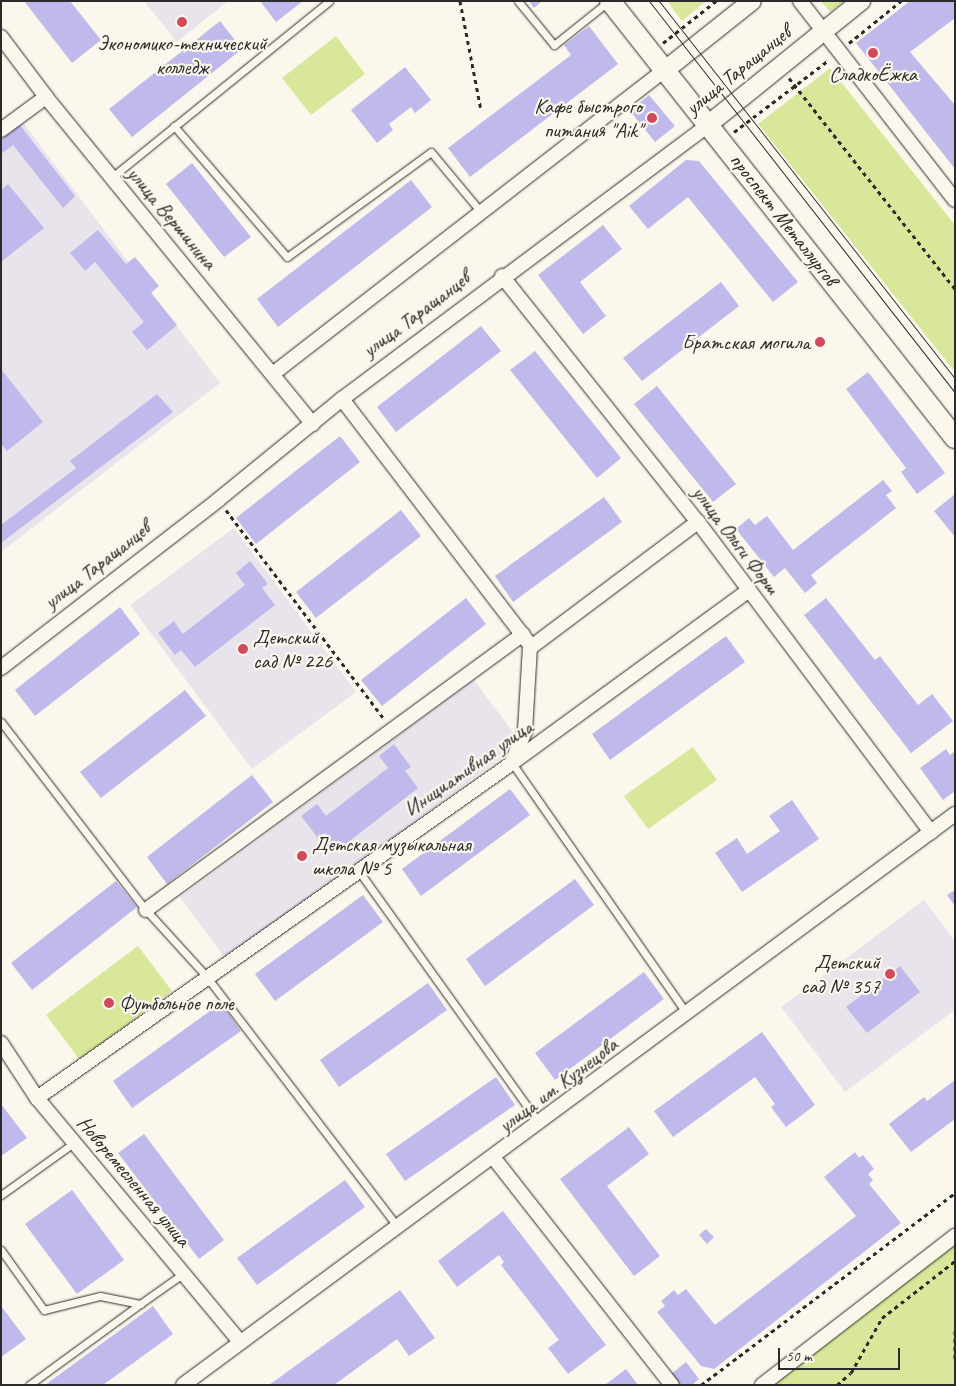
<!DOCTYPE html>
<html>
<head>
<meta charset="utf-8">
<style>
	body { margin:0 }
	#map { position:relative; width:956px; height:1386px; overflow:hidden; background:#fbf7ec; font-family:Caveat,sans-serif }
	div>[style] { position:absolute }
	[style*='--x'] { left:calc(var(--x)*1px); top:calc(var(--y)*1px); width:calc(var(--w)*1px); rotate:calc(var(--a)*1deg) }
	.built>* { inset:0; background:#e9e4ec }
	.green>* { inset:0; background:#d9e79a }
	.building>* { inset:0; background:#c0b9eb }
	.path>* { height:3px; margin-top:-1.5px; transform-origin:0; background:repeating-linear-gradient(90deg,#2b2b2b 0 4px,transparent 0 8px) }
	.roads { filter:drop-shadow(0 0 1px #2b2b2b) drop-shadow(0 0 1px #2b2b2b) }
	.service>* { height:7px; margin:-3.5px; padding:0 3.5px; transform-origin:3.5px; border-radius:3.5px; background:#fbf7ec }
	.minor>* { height:14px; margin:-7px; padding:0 7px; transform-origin:7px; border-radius:7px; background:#fbf7ec }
	.tertiary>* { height:18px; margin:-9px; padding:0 9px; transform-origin:9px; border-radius:9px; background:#fbf7ec }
	.secondary>* { height:20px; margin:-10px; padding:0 10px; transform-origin:10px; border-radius:10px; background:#fbf7ec }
	.tram>* { height:1px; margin:-0.5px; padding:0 0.5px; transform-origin:0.5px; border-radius:0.5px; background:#2b2b2b }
	.dots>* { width:14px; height:14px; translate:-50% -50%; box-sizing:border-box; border:2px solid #fbf7ec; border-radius:50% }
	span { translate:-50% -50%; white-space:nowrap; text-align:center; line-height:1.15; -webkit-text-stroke:4.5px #fbf7ec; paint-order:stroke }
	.poi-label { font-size:21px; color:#2b2b2b }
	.right { translate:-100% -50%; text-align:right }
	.left { translate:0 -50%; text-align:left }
	.street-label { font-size:21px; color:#2b2b2b }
	.frame { position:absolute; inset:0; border:2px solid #2b2b2b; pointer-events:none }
	.scale { position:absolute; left:778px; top:1348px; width:122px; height:22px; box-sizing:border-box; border:2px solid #2b2b2b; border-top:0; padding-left:6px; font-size:15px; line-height:18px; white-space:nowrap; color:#2b2b2b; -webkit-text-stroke:4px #fbf7ec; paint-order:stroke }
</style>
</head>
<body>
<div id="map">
	<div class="built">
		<div style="clip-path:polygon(144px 1px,228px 1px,177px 42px)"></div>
		<div style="clip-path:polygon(21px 120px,220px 383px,1px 552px,1px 134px)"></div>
		<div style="clip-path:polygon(234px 528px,356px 692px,252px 769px,130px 605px)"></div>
		<div style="clip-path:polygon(474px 680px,521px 743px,227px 961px,180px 897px)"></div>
		<div style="clip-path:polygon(924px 900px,955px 941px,955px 1010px,845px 1092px,781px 1007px)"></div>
	</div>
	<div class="green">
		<div style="clip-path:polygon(667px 1px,706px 1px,682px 21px)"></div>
		<div style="clip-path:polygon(821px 1px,844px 1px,830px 12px)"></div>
		<div style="clip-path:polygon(336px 36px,365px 74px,311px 115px,282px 78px)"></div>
		<div style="clip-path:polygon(830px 68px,955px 225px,955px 372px,758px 124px)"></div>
		<div style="clip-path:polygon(693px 747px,717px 780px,648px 829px,624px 796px)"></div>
		<div style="clip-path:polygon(138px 946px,172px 991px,80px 1060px,46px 1015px)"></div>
		<div style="clip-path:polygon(955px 1239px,955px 1385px,766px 1385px)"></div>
	</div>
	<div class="building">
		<div style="clip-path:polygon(24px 1px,70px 1px,101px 40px,72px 63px)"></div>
		<div style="clip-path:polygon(260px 1px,303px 1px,276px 22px)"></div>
		<div style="clip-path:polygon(529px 1px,542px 1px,534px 8px)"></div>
		<div style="clip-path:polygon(910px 1px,955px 1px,955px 18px,910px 52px,955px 105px,955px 169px,856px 43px)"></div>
		<div style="clip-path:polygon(220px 21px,242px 49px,132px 137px,109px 109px)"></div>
		<div style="clip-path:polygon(589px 26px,618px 64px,470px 177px,448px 148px,571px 55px,564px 45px)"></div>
		<div style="clip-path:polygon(405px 67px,431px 100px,415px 113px,411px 107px,389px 124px,393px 130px,377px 143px,351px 110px)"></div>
		<div style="clip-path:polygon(649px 95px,675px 126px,655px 142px,630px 111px)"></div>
		<div style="clip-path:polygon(20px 125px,75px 196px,63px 208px,13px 145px,1px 154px,1px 140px)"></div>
		<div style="clip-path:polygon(686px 160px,699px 161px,798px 282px,773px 302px,688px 197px,648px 229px,629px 206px)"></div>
		<div style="clip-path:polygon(192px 163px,251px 237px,224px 257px,166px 184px)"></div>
		<div style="clip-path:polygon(411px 180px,432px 207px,278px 327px,257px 299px)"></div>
		<div style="clip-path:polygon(8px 184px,44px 228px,1px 262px,1px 190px)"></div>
		<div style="clip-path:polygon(603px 225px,622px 249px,580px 282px,606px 316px,583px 334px,538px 275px)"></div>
		<div style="clip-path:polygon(98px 230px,126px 264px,135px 257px,159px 286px,151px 293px,177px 325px,147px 350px,132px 332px,144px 322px,95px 262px,85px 271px,70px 253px)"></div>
		<div style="clip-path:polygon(721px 282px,739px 306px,642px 381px,623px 358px)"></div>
		<div style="clip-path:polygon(481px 326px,501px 351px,396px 432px,377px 407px)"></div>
		<div style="clip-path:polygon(535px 351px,621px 458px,597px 478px,510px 370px)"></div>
		<div style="clip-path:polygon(1px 369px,43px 422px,7px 451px,1px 444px)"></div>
		<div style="clip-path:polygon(868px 372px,945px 473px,917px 494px,901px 472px,906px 468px,846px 389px)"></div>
		<div style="clip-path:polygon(657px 386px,736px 484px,713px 502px,634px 404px)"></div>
		<div style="clip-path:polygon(157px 394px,173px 412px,1px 543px,1px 525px,76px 468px,70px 461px)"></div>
		<div style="clip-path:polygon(340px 436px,360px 462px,256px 544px,236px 518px)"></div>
		<div style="clip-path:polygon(883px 480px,892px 491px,886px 495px,896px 508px,811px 575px,817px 583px,805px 593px,785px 568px,774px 577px,736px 529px,749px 518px,755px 525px,767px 516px,793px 550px)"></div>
		<div style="clip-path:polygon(955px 494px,955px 537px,934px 511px)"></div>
		<div style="clip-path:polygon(604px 497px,622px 522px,513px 602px,495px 576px)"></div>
		<div style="clip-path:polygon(401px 510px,421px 536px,316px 618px,296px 592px)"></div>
		<div style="clip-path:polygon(250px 561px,268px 584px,262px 588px,275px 605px,195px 667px,181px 650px,175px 655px,158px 633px,174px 621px,183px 634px,245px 585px,236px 573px)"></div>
		<div style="clip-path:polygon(466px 598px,486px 624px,382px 706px,361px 680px)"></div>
		<div style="clip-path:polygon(826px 598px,875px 660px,880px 656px,918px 705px,932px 694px,953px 721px,911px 753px,804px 615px)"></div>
		<div style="clip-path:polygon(120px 607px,140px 634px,35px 716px,15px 690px)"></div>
		<div style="clip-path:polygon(726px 636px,745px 662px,610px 760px,592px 734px)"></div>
		<div style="clip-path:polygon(185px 690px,206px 716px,101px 798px,80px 772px)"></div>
		<div style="clip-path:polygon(394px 744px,411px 767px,405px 771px,418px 788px,338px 850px,325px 833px,318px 838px,301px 816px,317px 804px,326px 816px,388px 768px,379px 756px)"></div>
		<div style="clip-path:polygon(946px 749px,950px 755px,955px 751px,955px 791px,943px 800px,920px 768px)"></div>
		<div style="clip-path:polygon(252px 775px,273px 802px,167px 884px,147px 857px)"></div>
		<div style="clip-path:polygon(510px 789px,530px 815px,421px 896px,402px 869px)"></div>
		<div style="clip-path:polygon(792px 800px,819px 839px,742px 892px,715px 853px,737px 838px,747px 854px,780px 831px,769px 816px)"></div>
		<div style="clip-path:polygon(575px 879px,594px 905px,485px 986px,466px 959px)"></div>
		<div style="clip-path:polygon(116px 881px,137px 907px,32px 990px,11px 963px)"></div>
		<div style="clip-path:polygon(955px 890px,955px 906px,947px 895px)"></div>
		<div style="clip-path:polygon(363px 895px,383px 922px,275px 1001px,255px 974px)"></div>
		<div style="clip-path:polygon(900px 966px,920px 992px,867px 1033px,846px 1007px)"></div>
		<div style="clip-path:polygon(644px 972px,664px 999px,555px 1080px,535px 1053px)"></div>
		<div style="clip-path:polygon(428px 983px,447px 1010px,339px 1087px,320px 1060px)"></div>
		<div style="clip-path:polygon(221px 1003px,241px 1031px,132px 1108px,113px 1081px)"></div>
		<div style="clip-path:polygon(762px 1032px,815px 1105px,786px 1127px,771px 1107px,775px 1104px,755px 1077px,673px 1137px,654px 1111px)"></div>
		<div style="clip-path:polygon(496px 1077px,515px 1105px,405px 1181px,386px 1154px)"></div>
		<div style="clip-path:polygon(955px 1080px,955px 1119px,911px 1152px,889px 1124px,924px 1097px,927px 1101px)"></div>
		<div style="clip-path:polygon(1px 1104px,27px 1138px,1px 1156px)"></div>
		<div style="clip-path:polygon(629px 1127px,649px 1154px,607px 1186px,660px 1256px,634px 1276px,560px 1179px)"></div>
		<div style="clip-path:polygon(144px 1134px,224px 1240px,199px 1259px,118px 1153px)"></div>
		<div style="clip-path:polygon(855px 1152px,859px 1158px,863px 1155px,874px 1169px,868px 1174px,873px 1180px,869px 1184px,901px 1223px,714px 1369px,701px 1366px,657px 1312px,665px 1306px,661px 1301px,674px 1290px,678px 1295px,686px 1289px,715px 1325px,856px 1216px,824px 1177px)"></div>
		<div style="clip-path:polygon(345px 1180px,365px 1207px,257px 1285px,237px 1258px)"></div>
		<div style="clip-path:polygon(72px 1190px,124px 1260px,77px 1294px,25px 1224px)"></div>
		<div style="clip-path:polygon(503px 1211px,606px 1345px,568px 1374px,548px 1348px,559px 1340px,501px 1265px,504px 1262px,499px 1255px,457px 1287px,438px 1261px)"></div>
		<div style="clip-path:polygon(706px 1229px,714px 1237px,707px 1244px,699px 1235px)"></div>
		<div style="clip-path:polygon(400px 1290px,435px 1338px,409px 1356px,397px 1339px,334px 1385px,269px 1385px)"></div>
		<div style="clip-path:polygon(1px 1306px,26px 1339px,1px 1357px)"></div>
		<div style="clip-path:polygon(153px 1306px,173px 1334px,103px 1385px,45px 1385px)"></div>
		<div style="clip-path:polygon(686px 1362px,699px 1379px,692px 1385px,679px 1385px,671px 1374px)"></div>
		<div style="clip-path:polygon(626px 1369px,638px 1385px,605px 1385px)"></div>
	</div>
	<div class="path">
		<div style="--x:460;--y:1;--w:111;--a:79.1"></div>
		<div style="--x:663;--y:43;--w:68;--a:-38.4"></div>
		<div style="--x:849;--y:43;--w:67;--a:-38.9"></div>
		<div style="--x:789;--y:78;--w:268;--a:51.8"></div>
		<div style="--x:734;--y:132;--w:119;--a:-37.2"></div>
		<div style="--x:226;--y:510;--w:262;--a:52.9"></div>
		<div style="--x:955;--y:1331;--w:29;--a:90"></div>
		<div style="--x:701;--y:1385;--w:318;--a:-37.1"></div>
		<div style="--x:837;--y:1385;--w:18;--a:-41"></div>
		<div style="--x:851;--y:1373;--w:63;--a:-60.6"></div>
		<div style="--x:882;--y:1318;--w:93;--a:-38"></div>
	</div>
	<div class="roads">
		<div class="service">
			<div style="--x:518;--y:1;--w:57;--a:50.7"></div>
			<div style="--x:554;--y:45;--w:70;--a:-38.7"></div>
			<div style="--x:174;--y:126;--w:173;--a:49.2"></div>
			<div style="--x:287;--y:257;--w:178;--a:-36.1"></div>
			<div style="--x:431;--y:152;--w:78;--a:50.2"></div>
			<div style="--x:112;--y:177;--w:279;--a:-39"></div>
			<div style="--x:1;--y:722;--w:237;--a:52.4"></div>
			<div style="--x:146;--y:910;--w:89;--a:47.7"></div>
			<div style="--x:206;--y:976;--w:315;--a:52.6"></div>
			<div style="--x:512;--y:763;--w:306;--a:55.1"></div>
			<div style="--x:358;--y:870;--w:311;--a:54.4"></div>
			<div style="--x:1;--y:1195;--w:91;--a:-35.6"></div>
			<div style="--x:1;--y:1250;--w:74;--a:54.4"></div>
			<div style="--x:44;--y:1310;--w:58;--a:-14"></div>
			<div style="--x:100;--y:1296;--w:41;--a:11.3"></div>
			<div style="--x:140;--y:1304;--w:54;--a:-35.2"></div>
			<div style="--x:29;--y:1385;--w:137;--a:-36.1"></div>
		</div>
		<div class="minor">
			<div style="--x:800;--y:1;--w:252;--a:52.1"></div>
			<div style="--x:1;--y:37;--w:75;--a:53.1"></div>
			<div style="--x:46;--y:97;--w:422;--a:50.8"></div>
			<div style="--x:1;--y:130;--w:56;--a:-36.3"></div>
			<div style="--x:502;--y:276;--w:315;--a:51.5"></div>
			<div style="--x:698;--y:522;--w:388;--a:53.1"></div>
			<div style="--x:274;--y:373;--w:493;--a:-37.8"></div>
			<div style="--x:342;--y:399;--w:305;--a:52.6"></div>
			<div style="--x:1;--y:668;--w:274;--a:-37.7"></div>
			<div style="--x:218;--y:500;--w:160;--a:-39.2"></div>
			<div style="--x:342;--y:399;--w:459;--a:-36.8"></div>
			<div style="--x:512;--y:762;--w:34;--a:-67"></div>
			<div style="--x:525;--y:731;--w:83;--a:-86.6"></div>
			<div style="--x:530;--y:648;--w:210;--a:-36.9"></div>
			<div style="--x:146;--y:910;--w:467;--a:-36.2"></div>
			<div style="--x:1;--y:1043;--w:66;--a:56.8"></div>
			<div style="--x:37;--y:1098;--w:317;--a:50.2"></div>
			<div style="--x:37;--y:1098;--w:581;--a:-35.19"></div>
			<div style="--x:512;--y:763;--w:293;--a:-36.1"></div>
			<div style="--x:493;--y:1157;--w:290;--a:51.9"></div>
			<div style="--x:183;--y:1385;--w:960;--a:-36.49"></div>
			<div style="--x:762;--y:1385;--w:244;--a:-37.7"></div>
		</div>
		<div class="tertiary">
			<div style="--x:664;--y:71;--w:112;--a:-38.5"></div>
			<div style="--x:709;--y:124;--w:196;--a:-39"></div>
		</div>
		<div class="secondary">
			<div style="--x:610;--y:1;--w:557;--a:51.71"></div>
		</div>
	</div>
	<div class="tram">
		<div style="--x:649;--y:1;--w:497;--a:52"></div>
		<div style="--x:659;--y:1;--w:479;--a:51.9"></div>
	</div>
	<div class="dots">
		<div style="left:182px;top:22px;background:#d1495b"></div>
		<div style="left:873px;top:53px;background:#d1495b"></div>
		<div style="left:652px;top:118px;background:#d1495b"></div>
		<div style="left:820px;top:342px;background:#d1495b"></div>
		<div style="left:243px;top:649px;background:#d1495b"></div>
		<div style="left:302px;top:856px;background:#d1495b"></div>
		<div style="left:890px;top:974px;background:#d1495b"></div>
		<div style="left:109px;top:1003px;background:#d1495b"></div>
	</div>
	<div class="poi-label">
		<span style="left:182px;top:55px">Экономико-технический<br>колледж</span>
		<span style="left:873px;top:74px">СладкоЁжка</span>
		<span class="right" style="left:642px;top:118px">Кафе быстрого<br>питания "Aik"</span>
		<span class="right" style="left:810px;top:342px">Братская могила</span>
		<span class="left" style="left:253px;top:649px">Детский<br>сад № 226</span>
		<span class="left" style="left:312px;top:856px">Детская музыкальная<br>школа № 5</span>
		<span class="right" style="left:880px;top:974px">Детский<br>сад № 357</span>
		<span class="left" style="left:119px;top:1003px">Футбольное поле</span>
	</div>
	<div class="street-label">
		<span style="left:738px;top:70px;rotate:-39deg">улица Таращанцев</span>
		<span style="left:172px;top:218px;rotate:50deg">улица Вершинина</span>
		<span style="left:784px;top:219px;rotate:52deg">проспект Металлургов</span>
		<span style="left:416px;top:314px;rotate:-37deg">улица Таращанцев</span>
		<span style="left:736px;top:540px;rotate:53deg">улица Ольги Форш</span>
		<span style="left:97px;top:565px;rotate:-38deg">улица Таращанцев</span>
		<span style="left:468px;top:768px;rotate:-35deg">Инициативная улица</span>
		<span style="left:558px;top:1085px;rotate:-37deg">улица им. Кузнецова</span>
		<span style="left:134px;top:1181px;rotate:50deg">Новоремесленная улица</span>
	</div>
	<div class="frame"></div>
	<div class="scale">50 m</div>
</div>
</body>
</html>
